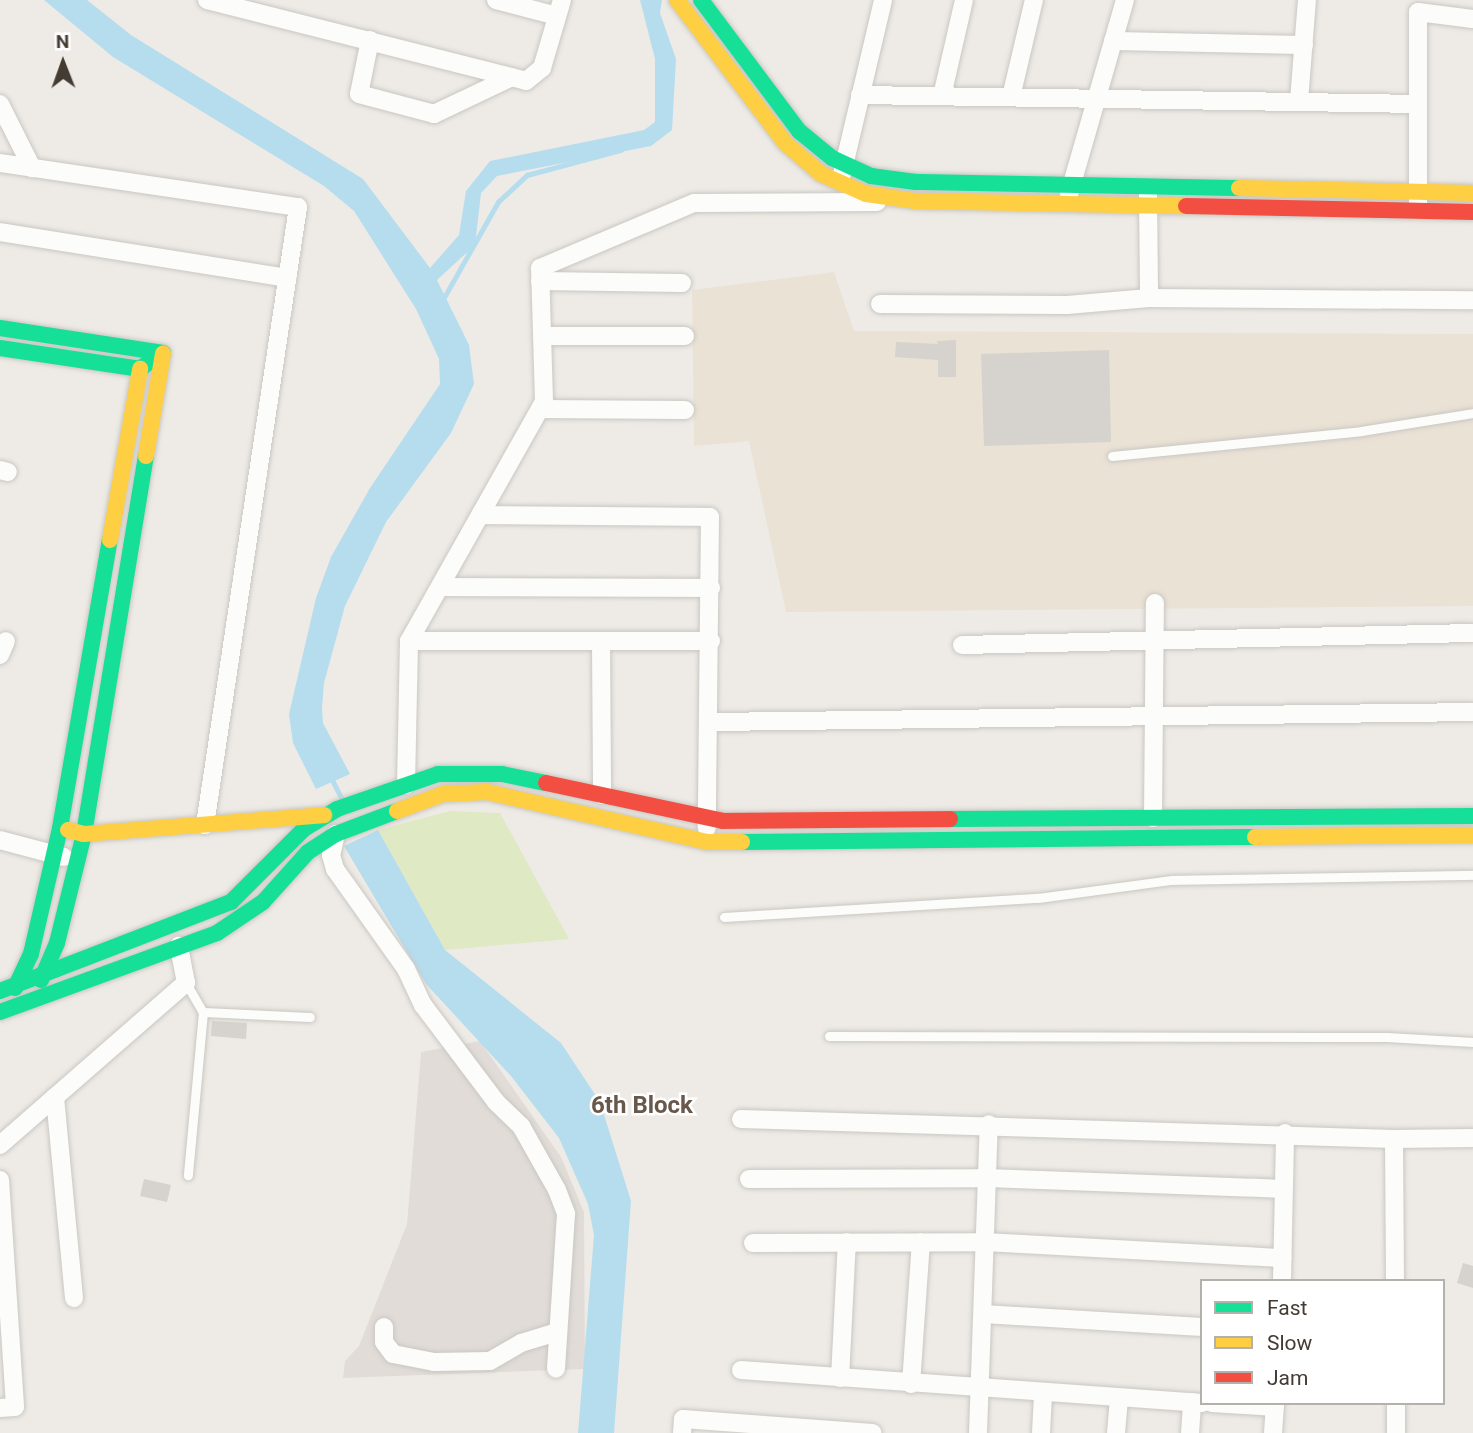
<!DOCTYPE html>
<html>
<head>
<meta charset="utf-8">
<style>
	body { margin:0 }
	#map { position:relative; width:1473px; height:1433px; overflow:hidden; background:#eeebe6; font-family:Roboto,sans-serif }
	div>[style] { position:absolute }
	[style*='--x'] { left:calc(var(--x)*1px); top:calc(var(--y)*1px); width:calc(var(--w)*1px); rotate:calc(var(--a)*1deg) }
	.industrial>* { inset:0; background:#e1dcd7 }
	.education>* { inset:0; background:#eae2d5 }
	.green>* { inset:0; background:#dfe9c4 }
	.water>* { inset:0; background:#b5ddee }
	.stream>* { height:4.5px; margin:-2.25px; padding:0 2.25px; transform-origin:2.25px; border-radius:2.25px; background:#b5ddee }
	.building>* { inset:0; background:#d6d2cd }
	.roads { filter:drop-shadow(0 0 2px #cac7c2) drop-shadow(0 0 2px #cac7c2) }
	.lane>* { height:9px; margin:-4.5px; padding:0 4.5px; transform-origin:4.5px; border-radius:4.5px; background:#fcfcfb }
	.street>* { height:18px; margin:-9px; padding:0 9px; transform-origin:9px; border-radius:9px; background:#fcfcfb }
	.fast>* { height:16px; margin:-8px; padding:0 8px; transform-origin:8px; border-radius:8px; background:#16e098 }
	.slow>* { height:16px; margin:-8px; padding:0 8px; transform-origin:8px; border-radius:8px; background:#ffcf43 }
	.jam>* { height:16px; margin:-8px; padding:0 8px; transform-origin:8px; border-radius:8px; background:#f24e42 }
	span { translate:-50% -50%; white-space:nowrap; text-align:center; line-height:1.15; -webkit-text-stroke:5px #fff; paint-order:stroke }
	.quarter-label { font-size:24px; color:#67584a; font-weight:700 }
	.legend { position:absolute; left:1200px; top:1279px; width:245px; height:126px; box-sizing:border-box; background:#fff; border:2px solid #b4b1ad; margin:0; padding:9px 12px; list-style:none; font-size:21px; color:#443b33 }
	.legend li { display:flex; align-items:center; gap:14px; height:35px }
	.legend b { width:35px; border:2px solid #b4b1ad }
	.north { position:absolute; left:28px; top:28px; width:70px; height:70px; -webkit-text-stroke:5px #fff; paint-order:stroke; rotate:359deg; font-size:19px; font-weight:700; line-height:28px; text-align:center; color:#443b33 }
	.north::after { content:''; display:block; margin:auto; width:24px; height:32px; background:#443b33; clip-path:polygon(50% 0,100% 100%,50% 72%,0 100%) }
</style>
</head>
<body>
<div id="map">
	<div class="industrial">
		<div style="clip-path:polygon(480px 1041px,561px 1157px,584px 1212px,585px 1369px,343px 1378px,345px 1361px,359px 1346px,407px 1224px,421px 1052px)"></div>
	</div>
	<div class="education">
		<div style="clip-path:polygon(834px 272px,854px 331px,1473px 334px,1473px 606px,786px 612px,749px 441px,694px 446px,692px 290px)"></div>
	</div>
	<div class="green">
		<div style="clip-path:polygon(450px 811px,500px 813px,569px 939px,445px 950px,378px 830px)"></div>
	</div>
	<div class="water">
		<div style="clip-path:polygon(44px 0,87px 0,131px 35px,363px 179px,430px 268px,459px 235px,466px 191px,490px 161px,644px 130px,655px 122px,655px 59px,640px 0,662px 0,660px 13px,676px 59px,672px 130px,651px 146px,497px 176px,481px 193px,475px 245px,437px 280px,469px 345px,474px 384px,451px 433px,386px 522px,345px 606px,324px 683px,322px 708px,323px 723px,350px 774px,316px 789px,293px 743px,289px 714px,316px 598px,331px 557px,370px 488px,440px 384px,439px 359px,416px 309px,354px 211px,324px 186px,113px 57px)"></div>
		<div style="clip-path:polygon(378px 830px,445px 950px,561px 1043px,600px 1102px,631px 1201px,614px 1433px,578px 1433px,594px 1235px,588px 1204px,559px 1138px,511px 1076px,426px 984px,344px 846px)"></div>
	</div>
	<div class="stream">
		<div style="--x:442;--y:301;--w:114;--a:-60.5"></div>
		<div style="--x:498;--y:202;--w:40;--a:-43"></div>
		<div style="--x:527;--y:175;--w:97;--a:-14.9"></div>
		<div style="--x:332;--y:779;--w:22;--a:63"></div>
	</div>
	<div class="building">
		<div style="clip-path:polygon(956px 340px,956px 377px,938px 377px,938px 360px,895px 357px,896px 342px,938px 344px,937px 341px)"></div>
		<div style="clip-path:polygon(1109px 350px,1111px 442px,984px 446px,981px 354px)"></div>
		<div style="clip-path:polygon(212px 1021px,247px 1023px,246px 1039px,211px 1036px)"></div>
		<div style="clip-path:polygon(144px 1179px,171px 1185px,167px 1202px,140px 1196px)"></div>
		<div style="clip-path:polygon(1463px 1263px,1473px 1266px,1473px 1288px,1457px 1283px)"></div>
	</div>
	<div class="roads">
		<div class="lane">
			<div style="--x:1112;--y:456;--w:250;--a:-5.7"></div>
			<div style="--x:1361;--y:431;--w:113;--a:-9.1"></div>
			<div style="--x:724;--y:917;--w:315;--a:-3.5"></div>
			<div style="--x:1038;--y:898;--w:135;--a:-7.7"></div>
			<div style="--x:1172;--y:880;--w:301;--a:-1"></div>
			<div style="--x:186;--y:983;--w:34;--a:60"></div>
			<div style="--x:203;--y:1012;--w:164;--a:95.3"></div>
			<div style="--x:203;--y:1012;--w:107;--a:2.7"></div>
			<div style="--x:829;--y:1036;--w:558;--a:0.1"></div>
			<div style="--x:1387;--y:1037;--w:86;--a:3.3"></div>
		</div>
		<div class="street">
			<div style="--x:207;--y:0;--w:329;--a:14.2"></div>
			<div style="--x:526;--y:81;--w:21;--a:-39"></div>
			<div style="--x:542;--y:68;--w:71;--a:-73.6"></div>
			<div style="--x:496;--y:0;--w:63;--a:14.7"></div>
			<div style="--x:370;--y:40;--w:55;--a:101.5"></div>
			<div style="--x:359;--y:94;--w:78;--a:14.9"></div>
			<div style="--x:434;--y:114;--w:86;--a:-25.4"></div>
			<div style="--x:1113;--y:41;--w:191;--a:1.2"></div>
			<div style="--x:860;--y:95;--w:558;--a:0.92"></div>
			<div style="--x:942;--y:96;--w:98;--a:-77.1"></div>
			<div style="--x:1011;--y:97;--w:100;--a:-76.7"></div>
			<div style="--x:1299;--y:101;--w:101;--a:-85.5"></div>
			<div style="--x:0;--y:104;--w:72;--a:63.4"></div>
			<div style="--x:0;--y:163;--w:301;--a:8.4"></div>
			<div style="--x:298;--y:207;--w:625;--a:98.56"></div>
			<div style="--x:842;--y:174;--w:179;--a:-76.7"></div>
			<div style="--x:1069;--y:194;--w:202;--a:-73.9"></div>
			<div style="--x:1148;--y:194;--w:104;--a:89.4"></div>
			<div style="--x:1418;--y:204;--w:192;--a:-90"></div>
			<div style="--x:1418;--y:12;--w:55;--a:7.3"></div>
			<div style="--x:0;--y:232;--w:291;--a:9.1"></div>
			<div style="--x:540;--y:281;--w:142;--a:0.8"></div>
			<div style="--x:880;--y:304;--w:187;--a:0.3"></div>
			<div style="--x:1067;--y:305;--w:82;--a:-4.9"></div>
			<div style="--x:1149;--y:298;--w:324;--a:0.4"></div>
			<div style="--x:542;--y:336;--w:143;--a:0"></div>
			<div style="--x:540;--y:409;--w:145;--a:0.4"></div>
			<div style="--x:0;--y:470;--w:8;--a:14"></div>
			<div style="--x:482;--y:515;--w:228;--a:0.5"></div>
			<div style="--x:710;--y:517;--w:311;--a:90.6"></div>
			<div style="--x:440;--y:587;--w:271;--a:0.2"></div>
			<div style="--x:409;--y:641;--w:302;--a:0"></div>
			<div style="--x:601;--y:641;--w:154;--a:89.6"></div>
			<div style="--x:962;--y:645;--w:511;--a:-1.35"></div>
			<div style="--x:0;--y:655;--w:15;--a:-67"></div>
			<div style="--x:712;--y:722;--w:761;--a:-0.75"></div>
			<div style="--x:406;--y:785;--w:144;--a:-88.8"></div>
			<div style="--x:409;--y:641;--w:275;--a:-60.6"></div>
			<div style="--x:544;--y:401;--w:133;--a:-91.7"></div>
			<div style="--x:540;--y:268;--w:167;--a:-22.9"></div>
			<div style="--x:694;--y:203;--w:183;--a:-0.3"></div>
			<div style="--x:1153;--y:818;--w:215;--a:-89.5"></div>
			<div style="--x:336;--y:834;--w:22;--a:103"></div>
			<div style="--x:331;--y:855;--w:15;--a:74"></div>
			<div style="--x:335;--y:869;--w:123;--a:54.6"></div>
			<div style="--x:406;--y:969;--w:40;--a:65"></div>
			<div style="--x:423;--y:1005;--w:121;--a:53"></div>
			<div style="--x:496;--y:1102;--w:35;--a:44"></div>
			<div style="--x:521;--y:1126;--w:73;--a:60.6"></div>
			<div style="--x:557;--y:1190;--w:26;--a:69"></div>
			<div style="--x:566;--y:1214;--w:155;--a:93.7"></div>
			<div style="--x:0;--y:840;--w:66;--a:14.9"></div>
			<div style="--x:55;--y:1097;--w:202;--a:84.6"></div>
			<div style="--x:741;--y:1119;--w:653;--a:1.75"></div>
			<div style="--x:1394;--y:1139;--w:79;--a:-0.7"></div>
			<div style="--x:1394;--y:1139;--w:142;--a:89.6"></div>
			<div style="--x:0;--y:1145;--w:247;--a:-41.1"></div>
			<div style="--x:186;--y:983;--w:38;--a:-101"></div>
			<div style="--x:749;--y:1179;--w:238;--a:-0.2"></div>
			<div style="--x:987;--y:1178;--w:297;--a:2.1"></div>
			<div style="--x:0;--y:1180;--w:227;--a:86.2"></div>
			<div style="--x:15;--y:1407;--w:15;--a:176"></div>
			<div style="--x:753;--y:1243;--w:232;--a:-0.2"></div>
			<div style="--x:985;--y:1242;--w:298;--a:3.1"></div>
			<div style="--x:1282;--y:1281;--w:148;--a:-88.8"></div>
			<div style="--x:983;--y:1314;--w:219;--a:3.4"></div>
			<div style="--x:384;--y:1327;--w:15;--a:90"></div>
			<div style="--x:384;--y:1342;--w:15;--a:53"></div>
			<div style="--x:393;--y:1354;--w:42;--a:11"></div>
			<div style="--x:434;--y:1362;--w:56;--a:-1"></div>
			<div style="--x:490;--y:1361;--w:36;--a:-30"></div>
			<div style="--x:521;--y:1343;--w:39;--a:-17"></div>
			<div style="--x:741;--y:1370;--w:462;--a:4.1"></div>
			<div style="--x:840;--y:1378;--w:136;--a:-87.1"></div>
			<div style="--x:911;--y:1384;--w:142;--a:-86"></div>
			<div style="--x:1212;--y:1403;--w:63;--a:3.6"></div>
			<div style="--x:1396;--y:1403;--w:30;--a:90"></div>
			<div style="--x:682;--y:1433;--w:14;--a:-86"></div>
			<div style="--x:683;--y:1419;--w:190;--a:4.2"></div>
			<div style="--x:978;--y:1433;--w:309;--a:-88"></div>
			<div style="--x:1041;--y:1433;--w:39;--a:-87"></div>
			<div style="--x:1116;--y:1433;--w:35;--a:-85"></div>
			<div style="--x:1190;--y:1433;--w:31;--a:-86"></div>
			<div style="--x:1273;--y:1433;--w:30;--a:-86"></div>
		</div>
		<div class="fast">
			<div style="--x:701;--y:0;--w:164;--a:53.2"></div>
			<div style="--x:799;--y:131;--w:43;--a:39.3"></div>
			<div style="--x:832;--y:158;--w:43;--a:24.8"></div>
			<div style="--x:871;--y:176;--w:45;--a:7.6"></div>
			<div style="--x:916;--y:182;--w:323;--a:1.1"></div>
			<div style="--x:0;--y:328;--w:165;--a:8.7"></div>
			<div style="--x:0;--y:348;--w:142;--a:8.5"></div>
			<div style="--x:140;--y:369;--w:15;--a:-37"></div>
			<div style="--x:950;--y:819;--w:523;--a:-0.33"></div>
			<div style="--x:742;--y:842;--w:513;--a:-0.56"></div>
			<div style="--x:41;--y:980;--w:40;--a:-66.6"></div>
			<div style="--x:57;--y:943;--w:112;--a:-76.1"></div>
			<div style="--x:84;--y:834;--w:383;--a:-80.7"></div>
			<div style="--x:15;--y:988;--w:38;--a:-65"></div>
			<div style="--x:31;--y:954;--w:129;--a:-77"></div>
			<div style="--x:60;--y:828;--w:292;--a:-80.2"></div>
			<div style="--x:0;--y:991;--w:248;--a:-21.1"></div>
			<div style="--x:231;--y:902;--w:103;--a:-45"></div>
			<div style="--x:304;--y:829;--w:39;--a:-31"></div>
			<div style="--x:337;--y:809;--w:107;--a:-19.1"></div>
			<div style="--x:438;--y:774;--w:64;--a:0"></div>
			<div style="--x:502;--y:774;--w:45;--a:11.6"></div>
			<div style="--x:0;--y:1012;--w:231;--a:-20"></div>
			<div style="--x:217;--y:933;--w:55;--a:-34"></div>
			<div style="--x:263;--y:902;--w:67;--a:-48"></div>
			<div style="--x:308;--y:852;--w:33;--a:-33"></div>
			<div style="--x:336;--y:834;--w:65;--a:-20.7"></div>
		</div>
		<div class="slow">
			<div style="--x:677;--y:0;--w:179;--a:52.9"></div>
			<div style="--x:785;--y:143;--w:48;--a:40.7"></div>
			<div style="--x:821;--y:174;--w:49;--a:24"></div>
			<div style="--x:866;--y:194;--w:49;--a:8.1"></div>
			<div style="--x:915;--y:201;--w:271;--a:1.1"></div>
			<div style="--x:1239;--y:188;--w:234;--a:1.2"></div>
			<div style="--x:146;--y:456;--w:104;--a:-80.6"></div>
			<div style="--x:110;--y:540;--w:174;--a:-80"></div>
			<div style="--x:397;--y:811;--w:49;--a:-20.3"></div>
			<div style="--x:443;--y:794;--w:44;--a:-2.6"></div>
			<div style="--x:487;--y:792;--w:226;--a:12.8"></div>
			<div style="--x:707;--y:842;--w:35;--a:0"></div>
			<div style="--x:68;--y:830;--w:16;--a:14"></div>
			<div style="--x:84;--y:834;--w:241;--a:-4.5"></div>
			<div style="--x:1255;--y:837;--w:218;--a:-0.5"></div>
		</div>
		<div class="jam">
			<div style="--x:1186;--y:206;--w:287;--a:1.2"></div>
			<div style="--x:546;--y:783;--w:181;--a:12.1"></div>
			<div style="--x:723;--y:821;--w:227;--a:-0.5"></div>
		</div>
	</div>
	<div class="quarter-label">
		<span style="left:642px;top:1106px">6th Block</span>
	</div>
	<ul class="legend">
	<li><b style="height:9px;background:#16e098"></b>Fast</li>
	<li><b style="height:9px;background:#ffcf43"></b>Slow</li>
	<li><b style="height:9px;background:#f24e42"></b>Jam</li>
	</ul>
	<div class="north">N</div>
</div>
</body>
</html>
